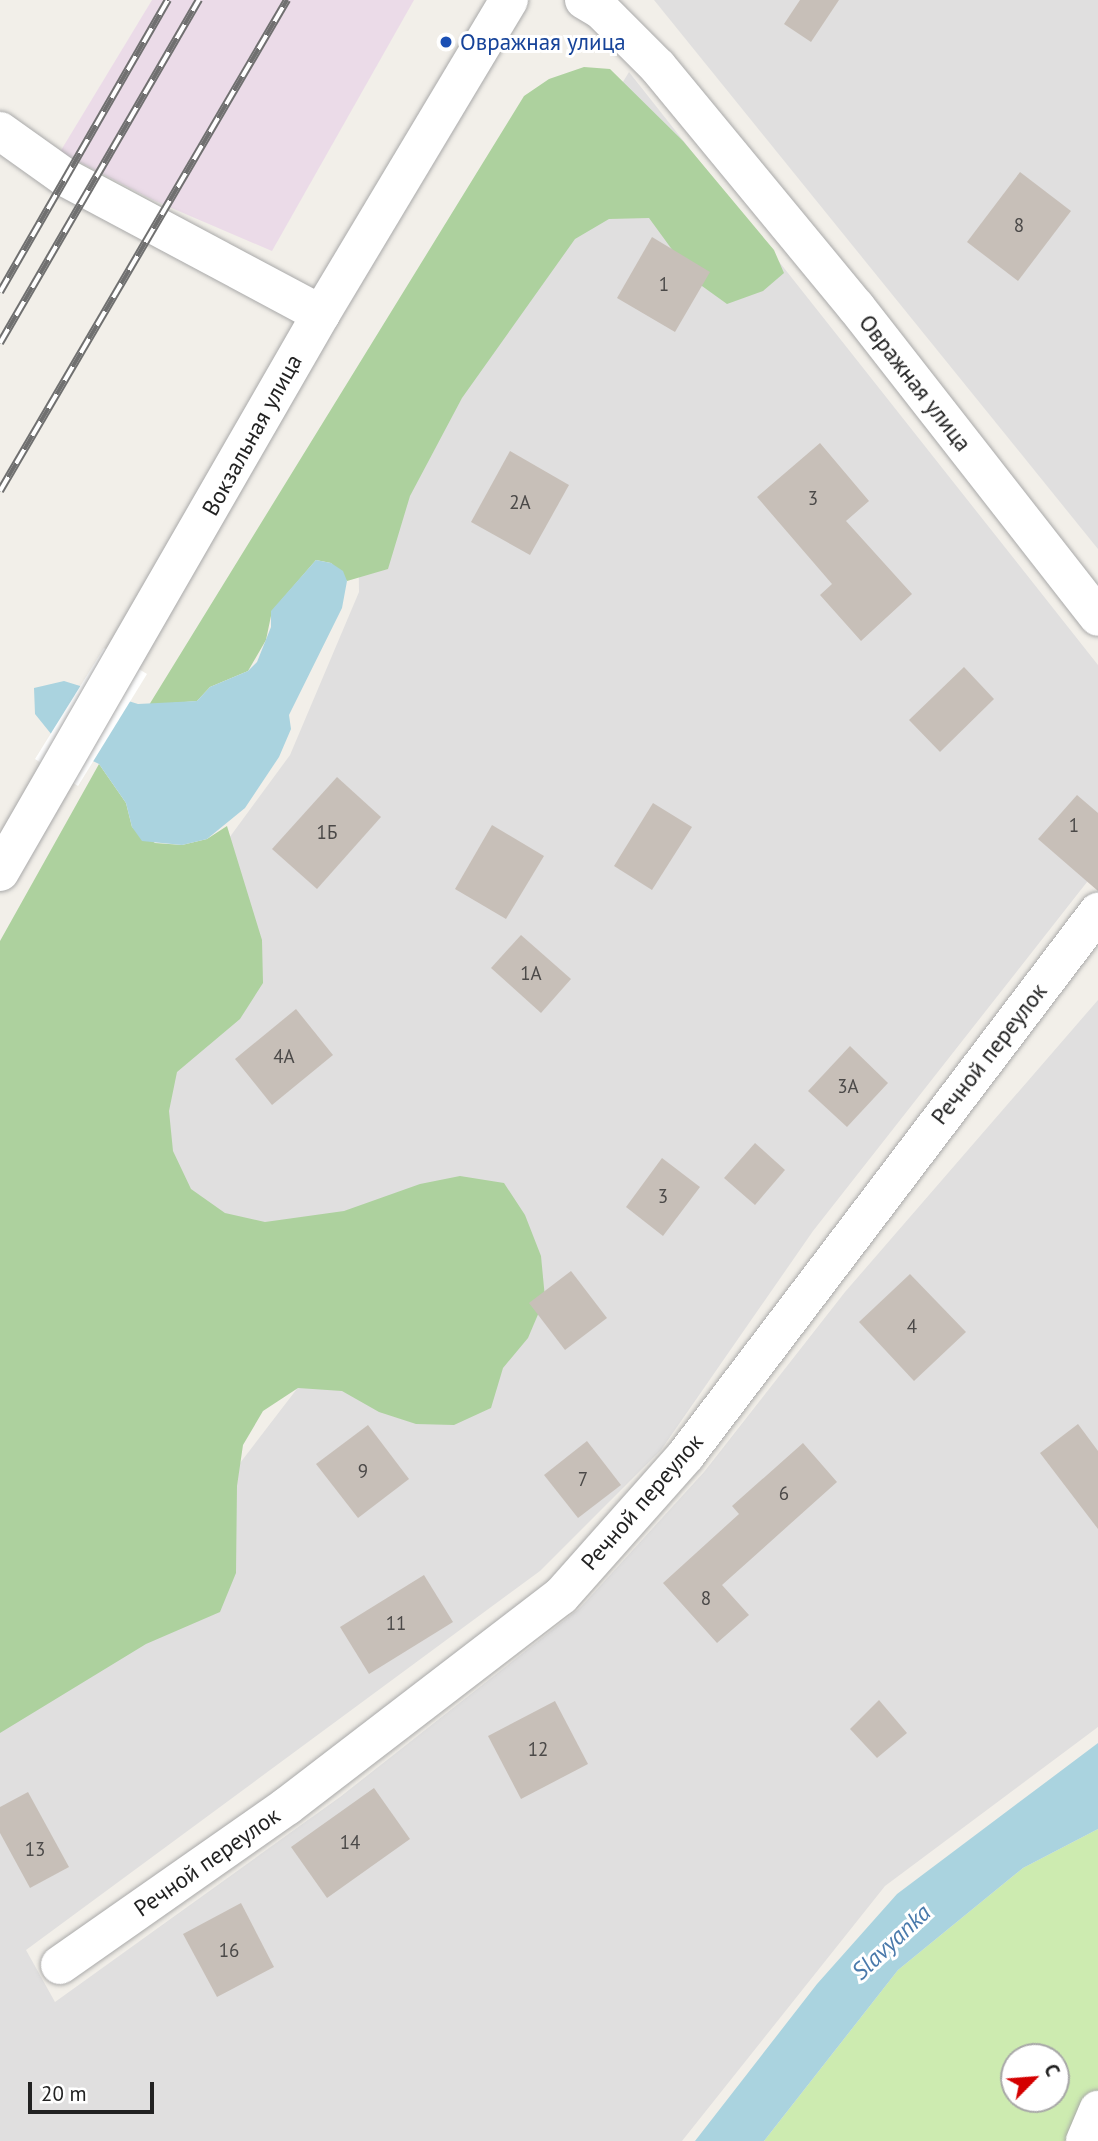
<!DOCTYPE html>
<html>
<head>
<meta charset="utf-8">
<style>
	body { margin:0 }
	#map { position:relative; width:1098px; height:2141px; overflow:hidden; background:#f2efe9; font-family:"PT Sans",sans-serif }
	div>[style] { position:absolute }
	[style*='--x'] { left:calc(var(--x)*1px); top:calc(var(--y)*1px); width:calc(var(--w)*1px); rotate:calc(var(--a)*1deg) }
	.residential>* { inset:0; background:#e0dfdf }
	.industrial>* { inset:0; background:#ebdbe8 }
	.grass>* { inset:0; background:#cdebb0 }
	.forest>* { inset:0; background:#add19e }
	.water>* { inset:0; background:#aad3df }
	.pier>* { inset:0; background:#fff }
	.building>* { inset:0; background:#c7bfb8 }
	.roads { filter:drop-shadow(0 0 2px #a9a9a9) drop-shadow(0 0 2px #a9a9a9) }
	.minor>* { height:38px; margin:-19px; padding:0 19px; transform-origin:19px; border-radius:19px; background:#fff }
	.rail>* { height:8px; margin-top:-4px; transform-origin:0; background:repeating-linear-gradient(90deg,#fff 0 16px,#707070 0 32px); box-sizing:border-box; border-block:2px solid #707070 }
	.dots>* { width:19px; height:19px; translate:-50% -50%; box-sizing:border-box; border:4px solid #fff; border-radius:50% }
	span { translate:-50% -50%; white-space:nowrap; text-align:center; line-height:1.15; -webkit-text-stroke:6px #fff; paint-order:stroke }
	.number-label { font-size:19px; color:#4b4948 }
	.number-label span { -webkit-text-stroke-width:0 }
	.transit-label { font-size:23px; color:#164399 }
	.left { translate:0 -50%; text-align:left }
	.street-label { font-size:23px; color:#222 }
	.water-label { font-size:24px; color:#4a7aab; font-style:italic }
	.north { position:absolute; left:1000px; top:2043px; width:70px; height:70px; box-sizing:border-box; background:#fff; border:2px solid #a7a7a7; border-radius:50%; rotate:65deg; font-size:19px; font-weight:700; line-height:28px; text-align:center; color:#222 }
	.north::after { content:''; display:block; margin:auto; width:24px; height:32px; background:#d40000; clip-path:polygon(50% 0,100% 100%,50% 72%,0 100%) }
	.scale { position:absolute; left:28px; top:2082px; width:126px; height:32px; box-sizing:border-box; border:4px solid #222; border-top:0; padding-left:9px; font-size:21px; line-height:24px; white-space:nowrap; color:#222; -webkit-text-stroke:5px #fff; paint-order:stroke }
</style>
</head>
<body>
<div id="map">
	<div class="residential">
		<div style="clip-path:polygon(654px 0,1098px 0,1098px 549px)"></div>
		<div style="clip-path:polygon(629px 72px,1098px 665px,1098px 868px,813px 1231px,661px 1450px,540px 1571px,26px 1950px,55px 2002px,340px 1797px,580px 1608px,704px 1472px,845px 1292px,1098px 1000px,1098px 1727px,885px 1886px,682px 2141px,0 2141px,0 1731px,114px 1627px,326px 1351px,172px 1179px,144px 954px,290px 755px,359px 592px,358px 514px)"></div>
	</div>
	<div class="industrial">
		<div style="clip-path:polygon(152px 0,414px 0,272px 251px,153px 200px,60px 152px)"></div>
	</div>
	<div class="grass">
		<div style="clip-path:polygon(evenodd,1098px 1829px,1098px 2141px,764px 2141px,898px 1970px,1023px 1868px,1098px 1829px,1014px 2057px,1056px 2057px,1056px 2099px,1014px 2099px,1014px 2057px)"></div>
	</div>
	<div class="forest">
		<div style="clip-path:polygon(584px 67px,610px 69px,683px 141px,774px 250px,784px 273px,763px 291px,727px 304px,695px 281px,649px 218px,609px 219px,575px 239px,462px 398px,410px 496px,388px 569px,347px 581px,331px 563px,316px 560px,272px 611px,266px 640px,248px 671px,210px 687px,197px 701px,149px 705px,524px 96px,549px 79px)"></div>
		<div style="clip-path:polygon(99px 764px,126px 803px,132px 827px,155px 843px,182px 845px,207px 839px,227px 826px,262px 940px,263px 983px,240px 1019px,177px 1072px,169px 1111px,173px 1151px,191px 1189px,225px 1213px,265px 1222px,344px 1211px,420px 1184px,460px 1176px,504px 1183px,525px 1215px,541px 1256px,545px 1298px,528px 1338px,503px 1368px,491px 1408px,454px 1425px,416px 1424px,379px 1412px,342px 1391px,298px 1388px,263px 1411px,243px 1445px,237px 1486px,236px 1573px,220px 1612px,146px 1644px,0 1733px,0 941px)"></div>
	</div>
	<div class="water">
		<div style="clip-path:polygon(316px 560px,331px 563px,343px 571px,347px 581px,342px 608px,289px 715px,291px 729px,279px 757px,245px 808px,207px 839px,182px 845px,142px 841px,132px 827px,126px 803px,99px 764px,60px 745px,35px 714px,34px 688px,64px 681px,138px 704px,197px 701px,210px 687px,248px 671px,257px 662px,271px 627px,271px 611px)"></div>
		<div style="clip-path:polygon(1098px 1743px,1098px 1829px,1023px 1868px,898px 1970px,764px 2141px,695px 2141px,817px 1984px,897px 1894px)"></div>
	</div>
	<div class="pier">
		<div style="clip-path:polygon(104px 648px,147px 674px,78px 786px,35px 759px)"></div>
	</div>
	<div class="building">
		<div style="clip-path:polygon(800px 0,839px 0,811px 42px,784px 24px)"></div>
		<div style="clip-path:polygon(1020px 172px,1071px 211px,1018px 281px,967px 242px)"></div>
		<div style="clip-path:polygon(652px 237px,710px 272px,675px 332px,617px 298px)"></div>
		<div style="clip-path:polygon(820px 443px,869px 501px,846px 521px,912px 594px,861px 641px,820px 595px,832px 584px,757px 497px)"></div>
		<div style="clip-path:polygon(510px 451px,569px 485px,530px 555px,471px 522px)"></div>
		<div style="clip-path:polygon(964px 667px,994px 699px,940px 752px,909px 720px)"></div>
		<div style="clip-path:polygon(337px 777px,381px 817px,317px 889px,272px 849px)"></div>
		<div style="clip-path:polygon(1077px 795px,1098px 813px,1098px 891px,1038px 839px)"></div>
		<div style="clip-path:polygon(653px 803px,692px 827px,652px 890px,614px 866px)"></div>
		<div style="clip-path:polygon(492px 825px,544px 856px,506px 919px,455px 889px)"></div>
		<div style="clip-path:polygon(521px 935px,571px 979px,541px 1013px,491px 968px)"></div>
		<div style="clip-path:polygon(296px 1009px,333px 1055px,272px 1105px,235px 1059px)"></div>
		<div style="clip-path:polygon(850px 1046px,888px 1083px,847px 1127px,808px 1091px)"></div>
		<div style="clip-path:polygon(755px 1143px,785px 1170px,755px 1205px,724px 1178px)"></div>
		<div style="clip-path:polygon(662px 1158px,700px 1187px,663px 1236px,626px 1207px)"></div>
		<div style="clip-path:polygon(571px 1271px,607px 1318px,565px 1350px,529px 1303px)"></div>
		<div style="clip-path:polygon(910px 1274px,966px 1332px,914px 1381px,859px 1322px)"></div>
		<div style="clip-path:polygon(1078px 1424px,1098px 1451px,1098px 1529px,1040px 1453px)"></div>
		<div style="clip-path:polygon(368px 1425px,409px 1479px,358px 1518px,316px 1464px)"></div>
		<div style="clip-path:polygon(587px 1441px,621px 1485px,578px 1518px,544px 1475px)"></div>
		<div style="clip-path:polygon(803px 1443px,837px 1482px,722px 1585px,749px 1615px,717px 1643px,663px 1583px,739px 1514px,732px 1506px)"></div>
		<div style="clip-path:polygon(424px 1575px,453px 1622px,369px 1674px,340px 1627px)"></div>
		<div style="clip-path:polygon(879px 1700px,907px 1733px,877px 1758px,850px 1729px)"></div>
		<div style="clip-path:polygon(555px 1701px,588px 1764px,521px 1799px,488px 1736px)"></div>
		<div style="clip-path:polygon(374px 1788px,410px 1839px,327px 1898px,291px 1847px)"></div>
		<div style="clip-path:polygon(28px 1792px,69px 1867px,30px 1888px,0 1833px,0 1807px)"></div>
		<div style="clip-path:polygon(241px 1903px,274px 1967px,217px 1997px,183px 1934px)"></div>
	</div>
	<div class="roads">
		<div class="minor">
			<div style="--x:584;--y:0;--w:21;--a:31"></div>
			<div style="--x:602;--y:11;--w:79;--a:45"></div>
			<div style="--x:658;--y:67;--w:311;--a:50.5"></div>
			<div style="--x:856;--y:307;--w:393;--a:52"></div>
			<div style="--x:0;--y:131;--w:81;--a:35.5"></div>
			<div style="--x:66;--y:178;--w:289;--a:28.1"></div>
			<div style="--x:0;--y:872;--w:644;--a:-60.09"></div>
			<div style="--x:321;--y:314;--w:366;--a:-59.1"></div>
			<div style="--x:60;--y:1965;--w:277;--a:-35"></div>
			<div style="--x:287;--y:1806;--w:345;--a:-37.5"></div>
			<div style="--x:561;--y:1596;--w:188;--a:-48.4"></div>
			<div style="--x:686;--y:1455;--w:682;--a:-52.81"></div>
			<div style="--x:1085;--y:2141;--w:34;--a:-67"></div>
		</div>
	</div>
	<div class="rail">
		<div style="--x:0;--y:292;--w:337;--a:-60.1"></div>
		<div style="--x:0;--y:343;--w:397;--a:-59.9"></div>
		<div style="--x:0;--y:491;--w:569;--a:-59.69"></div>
	</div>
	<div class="dots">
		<div style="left:446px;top:42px;background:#1a4fb4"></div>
	</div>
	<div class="number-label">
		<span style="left:1019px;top:226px">8</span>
		<span style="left:664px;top:285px">1</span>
		<span style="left:813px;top:499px">3</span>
		<span style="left:520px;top:503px">2А</span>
		<span style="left:1074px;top:826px">1</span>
		<span style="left:327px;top:833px">1Б</span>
		<span style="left:531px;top:974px">1А</span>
		<span style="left:284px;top:1057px">4А</span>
		<span style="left:848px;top:1087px">3А</span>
		<span style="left:663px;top:1197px">3</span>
		<span style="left:912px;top:1327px">4</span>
		<span style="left:363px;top:1472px">9</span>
		<span style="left:583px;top:1480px">7</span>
		<span style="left:784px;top:1494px">6</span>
		<span style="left:706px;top:1599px">8</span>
		<span style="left:396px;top:1624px">11</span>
		<span style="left:538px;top:1750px">12</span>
		<span style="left:350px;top:1843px">14</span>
		<span style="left:35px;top:1850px">13</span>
		<span style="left:229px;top:1951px">16</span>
	</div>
	<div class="transit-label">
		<span class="left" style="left:460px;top:42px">Овражная улица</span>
	</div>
	<div class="street-label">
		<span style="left:915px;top:383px;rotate:52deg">Овражная улица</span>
		<span style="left:252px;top:435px;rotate:-61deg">Вокзальная улица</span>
		<span style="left:989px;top:1054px;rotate:-52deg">Речной переулок</span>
		<span style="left:642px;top:1502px;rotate:-49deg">Речной переулок</span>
		<span style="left:207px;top:1862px;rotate:-35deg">Речной переулок</span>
	</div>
	<div class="water-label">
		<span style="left:891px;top:1942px;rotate:-43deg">Slavyanka</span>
	</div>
	<div class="north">С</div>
	<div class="scale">20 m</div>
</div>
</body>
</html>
